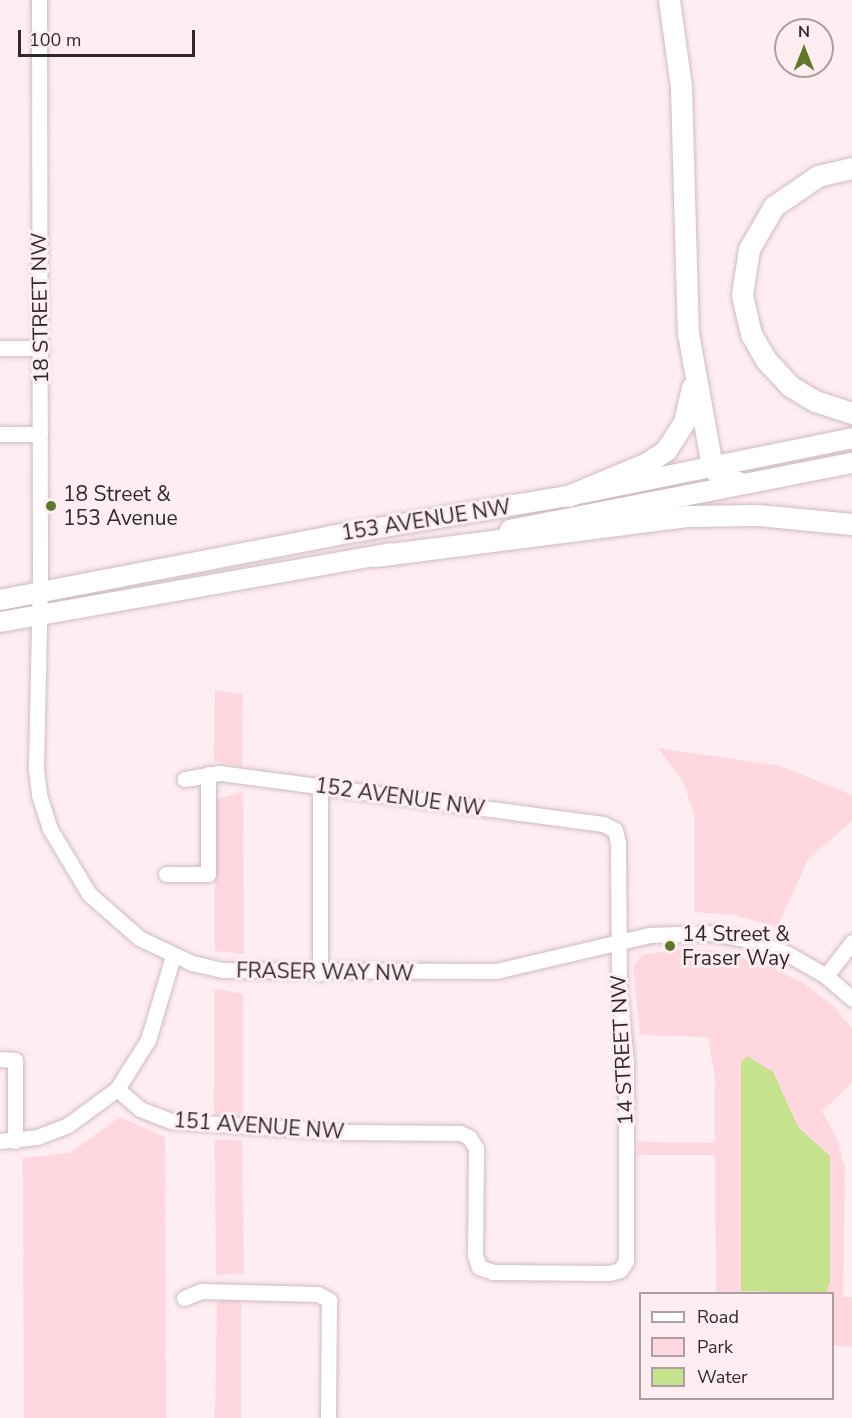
<!DOCTYPE html>
<html>
<head>
<meta charset="utf-8">
<style>
	body { margin:0 }
	#map { position:relative; width:852px; height:1418px; overflow:hidden; background:#feedf1; font-family:"Nunito Sans",sans-serif }
	div>[style] { position:absolute }
	[style*='--x'] { left:calc(var(--x)*1px); top:calc(var(--y)*1px); width:calc(var(--w)*1px); rotate:calc(var(--a)*1deg) }
	.green>* { inset:0; background:#fed7e0 }
	.water>* { inset:0; background:#c5e28d }
	.roads { filter:drop-shadow(0 0 2px #d0bcc0) drop-shadow(0 0 2px #d0bcc0) }
	.minor>* { height:15px; margin:-7.5px; padding:0 7.5px; transform-origin:7.5px; border-radius:7.5px; background:#fff }
	.major>* { height:20px; margin:-10px; padding:0 10px; transform-origin:10px; border-radius:10px; background:#fff }
	.highway>* { height:21px; margin:-10.5px; padding:0 10.5px; transform-origin:10.5px; border-radius:10.5px; background:#fff }
	.dots>* { width:16px; height:16px; translate:-50% -50%; box-sizing:border-box; border:3px solid #feedf1; border-radius:50% }
	span { translate:-50% -50%; white-space:nowrap; text-align:center; line-height:1.15; -webkit-text-stroke:6px #feedf1; paint-order:stroke }
	.street-label { font-size:21px; color:#30282a }
	.poi-label { font-size:21px; color:#30282a }
	.left { translate:0 -50%; text-align:left }
	.legend { position:absolute; left:639px; top:1292px; width:195px; height:108px; box-sizing:border-box; background:#feedf1; border:2px solid #ac9ea1; margin:0; padding:8px 10px; list-style:none; font-size:18px; color:#30282a }
	.legend li { display:flex; align-items:center; gap:12px; height:30px }
	.legend b { width:30px; border:2px solid #ac9ea1 }
	.north { position:absolute; left:774px; top:18px; width:60px; height:60px; box-sizing:border-box; background:#feedf1; border:2px solid #ac9ea1; border-radius:50%; rotate:0deg; font-size:16px; font-weight:700; line-height:24px; text-align:center; color:#30282a }
	.north::after { content:''; display:block; margin:auto; width:21px; height:27px; background:#607829; clip-path:polygon(50% 0,100% 100%,50% 72%,0 100%) }
	.scale { position:absolute; left:18px; top:30px; width:177px; height:27px; box-sizing:border-box; border:3px solid #30282a; border-top:0; padding-left:8px; font-size:18px; line-height:21px; white-space:nowrap; color:#30282a; -webkit-text-stroke:4px #feedf1; paint-order:stroke }
</style>
</head>
<body>
<div id="map">
	<div class="green">
		<div style="clip-path:polygon(215px 690px,243px 694px,242px 766px,214px 761px)"></div>
		<div style="clip-path:polygon(658px 748px,781px 766px,852px 795px,852px 821px,808px 859px,777px 927px,734px 915px,695px 912px,695px 817px,683px 781px)"></div>
		<div style="clip-path:polygon(243px 792px,244px 954px,215px 951px,215px 800px)"></div>
		<div style="clip-path:polygon(672px 950px,711px 950px,767px 965px,805px 984px,833px 1006px,852px 1028px,852px 1083px,822px 1111px,838px 1141px,845px 1170px,843px 1297px,852px 1297px,852px 1346px,833px 1346px,832px 1294px,716px 1293px,715px 1155px,637px 1155px,638px 1142px,715px 1143px,715px 1078px,708px 1037px,640px 1035px,633px 966px,643px 955px)"></div>
		<div style="clip-path:polygon(215px 989px,243px 994px,243px 1115px,214px 1114px)"></div>
		<div style="clip-path:polygon(120px 1117px,165px 1137px,166px 1418px,24px 1418px,23px 1158px,70px 1153px)"></div>
		<div style="clip-path:polygon(215px 1139px,242px 1141px,244px 1273px,216px 1275px)"></div>
		<div style="clip-path:polygon(227px 1299px,241px 1299px,241px 1418px,215px 1418px,217px 1303px)"></div>
	</div>
	<div class="water">
		<div style="clip-path:polygon(747px 1056px,773px 1072px,798px 1127px,830px 1156px,830px 1282px,826px 1293px,741px 1291px,741px 1062px)"></div>
	</div>
	<div class="roads">
		<div class="minor">
			<div style="--x:39;--y:0;--w:577;--a:89.9"></div>
			<div style="--x:40;--y:577;--w:192;--a:91.2"></div>
			<div style="--x:36;--y:769;--w:26;--a:83"></div>
			<div style="--x:39;--y:795;--w:36;--a:72"></div>
			<div style="--x:50;--y:829;--w:76;--a:59"></div>
			<div style="--x:89;--y:894;--w:67;--a:41.3"></div>
			<div style="--x:139;--y:938;--w:59;--a:25.3"></div>
			<div style="--x:192;--y:963;--w:32;--a:13"></div>
			<div style="--x:223;--y:970;--w:273;--a:0.2"></div>
			<div style="--x:496;--y:971;--w:157;--a:-13.2"></div>
			<div style="--x:649;--y:935;--w:62;--a:-1.8"></div>
			<div style="--x:711;--y:933;--w:40;--a:10"></div>
			<div style="--x:750;--y:940;--w:40;--a:20.2"></div>
			<div style="--x:788;--y:954;--w:44;--a:30.1"></div>
			<div style="--x:826;--y:976;--w:35;--a:41"></div>
			<div style="--x:0;--y:348;--w:41;--a:0"></div>
			<div style="--x:0;--y:434;--w:40;--a:0"></div>
			<div style="--x:166;--y:874;--w:42;--a:0"></div>
			<div style="--x:208;--y:874;--w:100;--a:-90"></div>
			<div style="--x:320;--y:973;--w:187;--a:-90"></div>
			<div style="--x:826;--y:976;--w:43;--a:-52.6"></div>
			<div style="--x:0;--y:1059;--w:15;--a:4"></div>
			<div style="--x:15;--y:1060;--w:81;--a:90"></div>
			<div style="--x:117;--y:1089;--w:30;--a:41"></div>
			<div style="--x:140;--y:1109;--w:34;--a:21"></div>
			<div style="--x:172;--y:1121;--w:174;--a:3.6"></div>
			<div style="--x:346;--y:1132;--w:114;--a:0.5"></div>
			<div style="--x:460;--y:1133;--w:10;--a:24"></div>
			<div style="--x:469;--y:1137;--w:13;--a:58"></div>
			<div style="--x:476;--y:1148;--w:107;--a:90.5"></div>
			<div style="--x:475;--y:1255;--w:13;--a:72"></div>
			<div style="--x:479;--y:1267;--w:15;--a:20"></div>
			<div style="--x:493;--y:1272;--w:116;--a:0.5"></div>
			<div style="--x:609;--y:1273;--w:11;--a:-15"></div>
			<div style="--x:620;--y:1270;--w:11;--a:-56"></div>
			<div style="--x:626;--y:1261;--w:198;--a:-90"></div>
			<div style="--x:626;--y:1063;--w:76;--a:-95.3"></div>
			<div style="--x:619;--y:987;--w:144;--a:-90.4"></div>
			<div style="--x:618;--y:843;--w:13;--a:-103"></div>
			<div style="--x:615;--y:830;--w:13;--a:-153"></div>
			<div style="--x:603;--y:824;--w:387;--a:-172.4"></div>
			<div style="--x:219;--y:773;--w:35;--a:170"></div>
			<div style="--x:0;--y:1141;--w:37;--a:-6"></div>
			<div style="--x:37;--y:1137;--w:33;--a:-21"></div>
			<div style="--x:68;--y:1125;--w:61;--a:-36.3"></div>
			<div style="--x:117;--y:1089;--w:58;--a:-57.7"></div>
			<div style="--x:148;--y:1040;--w:88;--a:-73.4"></div>
			<div style="--x:184;--y:1298;--w:18;--a:-22"></div>
			<div style="--x:201;--y:1291;--w:117;--a:1.5"></div>
			<div style="--x:318;--y:1294;--w:13;--a:29"></div>
			<div style="--x:329;--y:1300;--w:118;--a:90.5"></div>
		</div>
		<div class="major">
			<div style="--x:510;--y:530;--w:349;--a:-11.1"></div>
			<div style="--x:0;--y:600;--w:337;--a:-10.9"></div>
			<div style="--x:331;--y:536;--w:240;--a:-9.6"></div>
			<div style="--x:568;--y:496;--w:290;--a:-11.5"></div>
			<div style="--x:0;--y:622;--w:396;--a:-10"></div>
		</div>
		<div class="highway">
			<div style="--x:669;--y:0;--w:88;--a:82.1"></div>
			<div style="--x:681;--y:87;--w:246;--a:88.4"></div>
			<div style="--x:688;--y:333;--w:136;--a:79.8"></div>
			<div style="--x:712;--y:467;--w:12;--a:48"></div>
			<div style="--x:720;--y:476;--w:19;--a:18"></div>
			<div style="--x:852;--y:168;--w:35;--a:167"></div>
			<div style="--x:818;--y:176;--w:53;--a:145.7"></div>
			<div style="--x:774;--y:206;--w:50;--a:120.2"></div>
			<div style="--x:749;--y:249;--w:47;--a:98.7"></div>
			<div style="--x:742;--y:295;--w:40;--a:77"></div>
			<div style="--x:751;--y:334;--w:30;--a:60"></div>
			<div style="--x:766;--y:360;--w:35;--a:47"></div>
			<div style="--x:790;--y:386;--w:29;--a:31"></div>
			<div style="--x:815;--y:401;--w:39;--a:18"></div>
			<div style="--x:568;--y:496;--w:86;--a:-22.7"></div>
			<div style="--x:647;--y:463;--w:23;--a:-34"></div>
			<div style="--x:666;--y:450;--w:33;--a:-57"></div>
			<div style="--x:684;--y:422;--w:36;--a:-77"></div>
			<div style="--x:375;--y:556;--w:314;--a:-7.3"></div>
			<div style="--x:686;--y:516;--w:72;--a:-0.8"></div>
			<div style="--x:758;--y:515;--w:94;--a:5.5"></div>
		</div>
	</div>
	<div class="dots">
		<div style="left:51px;top:506px;background:#607829"></div>
		<div style="left:670px;top:946px;background:#607829"></div>
	</div>
	<div class="street-label">
		<span style="left:40px;top:308px;rotate:-91deg">18 STREET NW</span>
		<span style="left:426px;top:520px;rotate:-9deg">153 AVENUE NW</span>
		<span style="left:400px;top:797px;rotate:8deg">152 AVENUE NW</span>
		<span style="left:325px;top:972px;rotate:1deg">FRASER WAY NW</span>
		<span style="left:622px;top:1050px;rotate:-93deg">14 STREET NW</span>
		<span style="left:259px;top:1126px;rotate:4deg">151 AVENUE NW</span>
	</div>
	<div class="poi-label">
		<span class="left" style="left:63px;top:506px">18 Street &amp;<br>153 Avenue</span>
		<span class="left" style="left:682px;top:946px">14 Street &amp;<br>Fraser Way</span>
	</div>
	<ul class="legend">
	<li><b style="height:8px;background:#fff"></b>Road</li>
	<li><b style="height:16px;background:#fed7e0"></b>Park</li>
	<li><b style="height:16px;background:#c5e28d"></b>Water</li>
	</ul>
	<div class="north">N</div>
	<div class="scale">100 m</div>
</div>
</body>
</html>
